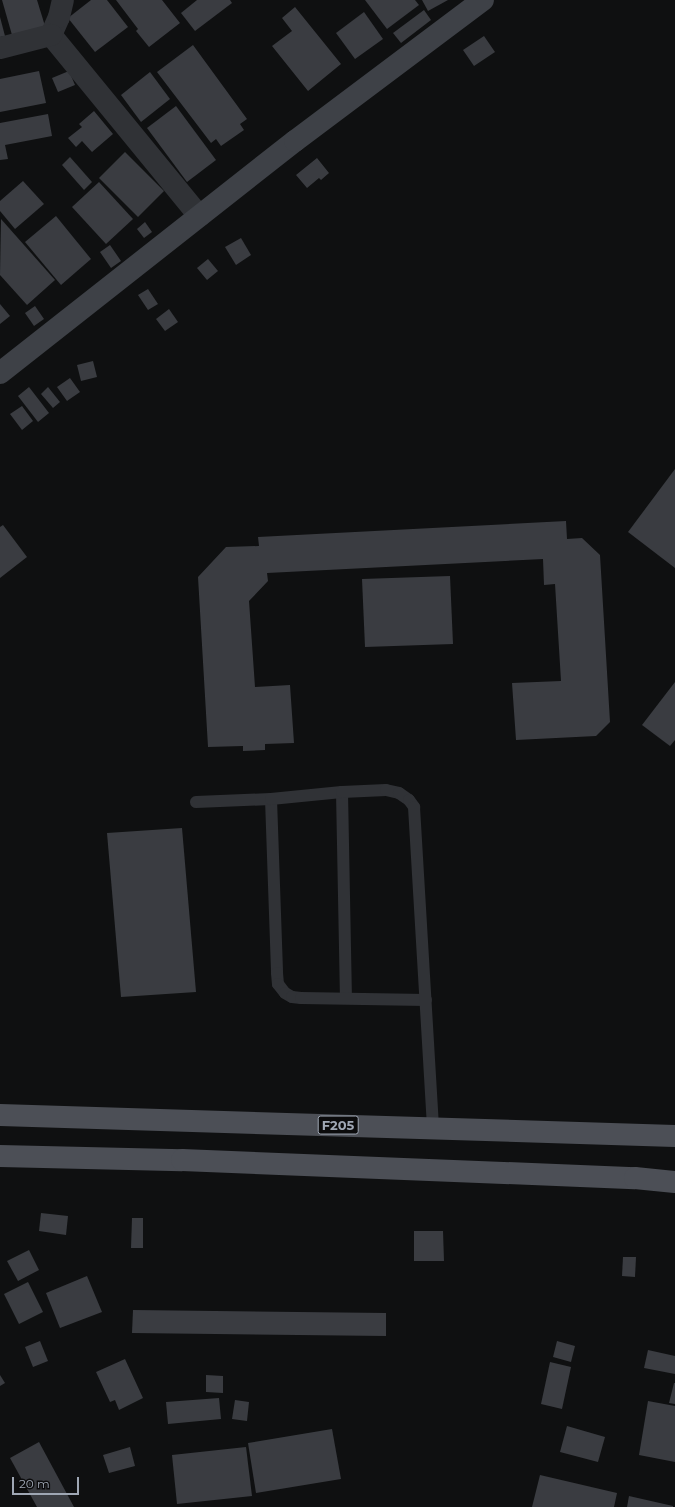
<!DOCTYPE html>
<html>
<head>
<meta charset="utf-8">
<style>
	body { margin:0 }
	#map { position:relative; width:675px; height:1507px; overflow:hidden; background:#0f1011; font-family:Montserrat,sans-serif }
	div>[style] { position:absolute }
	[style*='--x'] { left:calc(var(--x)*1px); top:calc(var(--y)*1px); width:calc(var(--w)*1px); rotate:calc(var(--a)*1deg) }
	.building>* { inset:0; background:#3a3c41 }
	.lane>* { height:12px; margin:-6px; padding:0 6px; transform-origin:6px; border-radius:6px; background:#303236 }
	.street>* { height:22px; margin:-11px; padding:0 11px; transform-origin:11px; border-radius:11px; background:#303236 }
	.secondary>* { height:22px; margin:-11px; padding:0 11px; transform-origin:11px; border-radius:11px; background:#3e4147 }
	.primary>* { height:22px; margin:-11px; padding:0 11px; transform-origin:11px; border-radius:11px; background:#4c4f56 }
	span { translate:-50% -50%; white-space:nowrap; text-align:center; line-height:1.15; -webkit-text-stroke:4px #0b0b0c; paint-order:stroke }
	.shield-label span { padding:1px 3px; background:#0b0b0c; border:1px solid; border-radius:3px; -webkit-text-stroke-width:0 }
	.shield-label { font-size:13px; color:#9fa7b4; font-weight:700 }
	.scale { position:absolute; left:12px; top:1477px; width:67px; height:18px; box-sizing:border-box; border:2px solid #9fa7b4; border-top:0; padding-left:5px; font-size:12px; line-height:14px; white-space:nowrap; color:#9fa7b4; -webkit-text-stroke:3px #0b0b0c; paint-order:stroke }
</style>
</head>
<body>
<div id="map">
	<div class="building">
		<div style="clip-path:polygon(2px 0,37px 0,45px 26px,12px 35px)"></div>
		<div style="clip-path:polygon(91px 0,107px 0,128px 27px,95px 52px,68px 18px)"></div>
		<div style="clip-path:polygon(116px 0,162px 0,180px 23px,149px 47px,136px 31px,138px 29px)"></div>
		<div style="clip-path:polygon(197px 0,230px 0,232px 3px,195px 31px,181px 13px)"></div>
		<div style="clip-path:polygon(365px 0,415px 0,419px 5px,387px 29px)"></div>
		<div style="clip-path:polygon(422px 0,448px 0,428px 11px)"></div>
		<div style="clip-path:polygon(295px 7px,341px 64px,308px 91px,272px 46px,292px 31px,282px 18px)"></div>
		<div style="clip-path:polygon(424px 10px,431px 20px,401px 43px,393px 33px)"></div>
		<div style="clip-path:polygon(364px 12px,383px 39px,355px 59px,336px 33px)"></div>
		<div style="clip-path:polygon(0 17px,5px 36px,0 37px)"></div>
		<div style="clip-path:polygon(484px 36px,495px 52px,474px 66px,463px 50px)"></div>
		<div style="clip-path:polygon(193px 45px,247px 119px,240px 124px,244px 130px,221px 146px,216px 139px,211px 143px,157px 72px)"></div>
		<div style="clip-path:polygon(39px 71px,46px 103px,0 112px,0 79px)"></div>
		<div style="clip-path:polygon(69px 71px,75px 85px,58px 92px,52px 78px)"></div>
		<div style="clip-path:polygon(150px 72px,170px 99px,141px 122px,121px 95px)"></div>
		<div style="clip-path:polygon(176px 106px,216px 160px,187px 182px,147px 128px)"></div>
		<div style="clip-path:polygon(94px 111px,113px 134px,92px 152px,82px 141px,76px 147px,68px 138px,82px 127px,79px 124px)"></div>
		<div style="clip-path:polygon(48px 114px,52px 136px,5px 145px,8px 159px,0 160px,0 123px)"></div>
		<div style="clip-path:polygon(125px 152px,164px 191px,138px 217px,99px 178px)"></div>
		<div style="clip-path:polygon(70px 157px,92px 182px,84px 190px,62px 165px)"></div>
		<div style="clip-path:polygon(317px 158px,329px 173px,321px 180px,319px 178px,307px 188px,296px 175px)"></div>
		<div style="clip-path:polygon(23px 181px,44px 204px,15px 229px,0 211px,0 201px)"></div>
		<div style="clip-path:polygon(99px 182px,133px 219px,106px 244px,72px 207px)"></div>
		<div style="clip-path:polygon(56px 216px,91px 259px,61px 285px,25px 242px)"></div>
		<div style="clip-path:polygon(1px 219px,55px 280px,27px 305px,0 275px)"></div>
		<div style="clip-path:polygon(145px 222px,152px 232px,144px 238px,137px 229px)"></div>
		<div style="clip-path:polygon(241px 238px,251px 255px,236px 265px,225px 247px)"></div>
		<div style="clip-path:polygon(110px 245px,121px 261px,111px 268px,100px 252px)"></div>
		<div style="clip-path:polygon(208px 259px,218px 271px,207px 280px,197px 268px)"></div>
		<div style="clip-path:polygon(148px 289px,158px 304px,148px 310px,138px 295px)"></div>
		<div style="clip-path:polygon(0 304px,10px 316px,0 324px)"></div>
		<div style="clip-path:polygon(35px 306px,44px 319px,34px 326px,25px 313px)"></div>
		<div style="clip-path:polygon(169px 309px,178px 322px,165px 331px,156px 319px)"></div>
		<div style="clip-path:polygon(93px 361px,97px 377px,81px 381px,77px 365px)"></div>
		<div style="clip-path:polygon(70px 378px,80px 392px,67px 401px,57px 387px)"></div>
		<div style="clip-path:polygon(29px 387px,49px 413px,38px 422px,18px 396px)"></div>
		<div style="clip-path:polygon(48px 387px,60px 402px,53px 408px,41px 394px)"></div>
		<div style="clip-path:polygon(22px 406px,33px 421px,22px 430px,10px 414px)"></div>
		<div style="clip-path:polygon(675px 469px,675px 568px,628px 532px)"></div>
		<div style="clip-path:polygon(566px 521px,567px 539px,582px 538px,600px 555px,610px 722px,596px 736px,516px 740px,512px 683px,561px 681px,555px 584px,544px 585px,543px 559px,267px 573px,268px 581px,249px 601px,255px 687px,290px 685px,294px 743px,265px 744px,265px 750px,243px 751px,243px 746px,208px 747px,198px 577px,226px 547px,259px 546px,258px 537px)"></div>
		<div style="clip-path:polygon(3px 525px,27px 557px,0 578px,0 527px)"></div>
		<div style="clip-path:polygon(450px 576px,453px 644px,365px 647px,362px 579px)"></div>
		<div style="clip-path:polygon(675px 682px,675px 740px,670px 746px,642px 725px)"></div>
		<div style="clip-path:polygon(182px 828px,196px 992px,121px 997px,107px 833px)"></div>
		<div style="clip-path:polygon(41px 1213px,68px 1216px,66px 1235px,39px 1231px)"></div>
		<div style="clip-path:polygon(132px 1218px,143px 1218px,143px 1248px,131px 1248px)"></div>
		<div style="clip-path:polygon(414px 1231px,443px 1231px,444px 1261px,414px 1261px)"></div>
		<div style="clip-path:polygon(29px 1250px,39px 1270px,18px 1281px,7px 1261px)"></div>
		<div style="clip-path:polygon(623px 1257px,636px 1257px,635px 1277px,622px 1276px)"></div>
		<div style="clip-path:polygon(87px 1276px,102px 1312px,60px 1328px,46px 1293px)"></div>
		<div style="clip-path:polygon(28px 1282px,43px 1312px,19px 1324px,4px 1294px)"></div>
		<div style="clip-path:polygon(133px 1310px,386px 1313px,386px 1336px,132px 1333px)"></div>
		<div style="clip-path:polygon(40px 1341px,48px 1361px,33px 1367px,25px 1347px)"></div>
		<div style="clip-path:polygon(557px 1341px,575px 1346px,571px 1362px,553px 1357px)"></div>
		<div style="clip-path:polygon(648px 1350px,675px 1356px,675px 1374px,644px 1368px)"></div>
		<div style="clip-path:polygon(125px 1359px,143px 1398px,119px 1410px,115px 1400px,110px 1402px,96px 1372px)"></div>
		<div style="clip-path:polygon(550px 1362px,571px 1367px,562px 1409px,541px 1404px)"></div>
		<div style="clip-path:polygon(0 1375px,5px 1383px,0 1386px)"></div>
		<div style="clip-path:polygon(206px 1375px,223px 1376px,223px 1393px,206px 1392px)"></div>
		<div style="clip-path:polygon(674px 1383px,675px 1383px,675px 1404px,669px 1403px)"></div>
		<div style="clip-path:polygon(219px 1398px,221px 1419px,168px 1424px,166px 1402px)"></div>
		<div style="clip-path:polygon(235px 1400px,249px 1402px,247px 1421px,232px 1419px)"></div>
		<div style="clip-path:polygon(648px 1401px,675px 1406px,675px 1462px,639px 1455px)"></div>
		<div style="clip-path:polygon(567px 1426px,605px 1437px,598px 1462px,560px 1452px)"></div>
		<div style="clip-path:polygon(332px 1429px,341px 1479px,256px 1493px,248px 1443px)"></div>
		<div style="clip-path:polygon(39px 1442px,74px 1507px,37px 1507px,10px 1458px)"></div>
		<div style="clip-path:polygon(130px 1447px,135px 1466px,109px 1473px,103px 1455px)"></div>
		<div style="clip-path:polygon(246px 1447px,252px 1496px,177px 1504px,172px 1455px)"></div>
		<div style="clip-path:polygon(540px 1475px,617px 1493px,614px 1507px,532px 1507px)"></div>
		<div style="clip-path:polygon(629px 1496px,673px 1506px,673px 1507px,627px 1507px)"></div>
	</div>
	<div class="lane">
		<div style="--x:342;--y:792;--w:206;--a:88.9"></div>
		<div style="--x:271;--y:799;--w:174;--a:88"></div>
		<div style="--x:277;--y:973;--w:11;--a:85"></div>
		<div style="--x:278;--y:984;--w:11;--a:52"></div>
		<div style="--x:285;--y:993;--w:8;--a:30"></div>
		<div style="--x:292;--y:997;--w:9;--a:6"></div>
		<div style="--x:301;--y:998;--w:125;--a:0.9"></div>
		<div style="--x:196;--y:802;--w:75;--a:-2.3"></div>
		<div style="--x:271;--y:799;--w:71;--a:-5.6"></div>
		<div style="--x:342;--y:792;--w:44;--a:-2.6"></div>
		<div style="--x:386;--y:790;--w:13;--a:13"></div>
		<div style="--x:399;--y:793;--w:12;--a:35"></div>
		<div style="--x:409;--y:800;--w:9;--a:54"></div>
		<div style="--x:414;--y:807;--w:322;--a:86.6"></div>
	</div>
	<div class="street">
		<div style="--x:51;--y:35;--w:234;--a:50.7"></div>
		<div style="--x:51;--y:35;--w:20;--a:-66"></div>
		<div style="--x:59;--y:17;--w:17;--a:-77"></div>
		<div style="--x:0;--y:48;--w:53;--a:-14.3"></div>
	</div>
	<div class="secondary">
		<div style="--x:0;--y:373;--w:375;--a:-38.2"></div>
		<div style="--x:295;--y:141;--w:235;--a:-36.9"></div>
	</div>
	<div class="primary">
		<div style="--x:0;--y:1115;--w:675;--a:1.78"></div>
		<div style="--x:0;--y:1156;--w:182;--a:1.3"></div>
		<div style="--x:182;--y:1160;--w:453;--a:2.3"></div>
		<div style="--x:635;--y:1178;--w:40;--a:5.7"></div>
	</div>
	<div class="shield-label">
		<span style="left:338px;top:1125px">F205</span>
	</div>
	<div class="scale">20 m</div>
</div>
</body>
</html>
